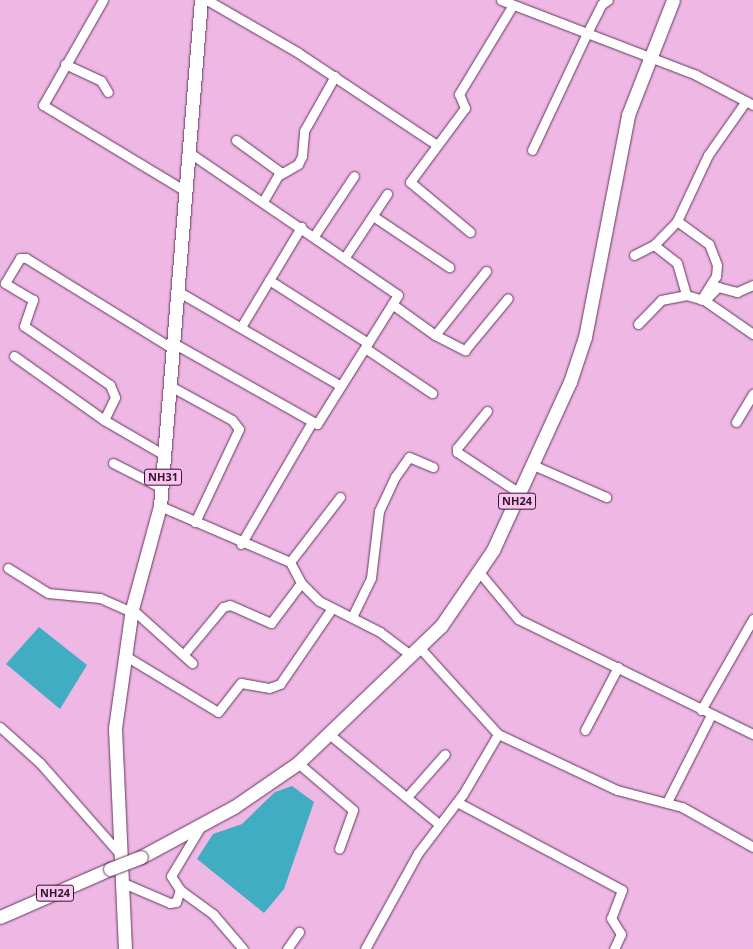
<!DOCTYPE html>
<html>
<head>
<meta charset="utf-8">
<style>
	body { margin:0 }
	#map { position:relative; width:753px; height:949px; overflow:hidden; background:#eeb7e4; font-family:"Noto Sans",sans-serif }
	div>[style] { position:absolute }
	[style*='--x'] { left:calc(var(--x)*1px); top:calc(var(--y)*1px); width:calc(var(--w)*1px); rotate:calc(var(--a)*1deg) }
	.water>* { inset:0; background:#40adc2 }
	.roads { filter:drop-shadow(0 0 1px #64365d) drop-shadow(0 0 1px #64365d) }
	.minor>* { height:9px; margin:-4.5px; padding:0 4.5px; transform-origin:4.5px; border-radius:4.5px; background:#fff }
	.highway>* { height:13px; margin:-6.5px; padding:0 6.5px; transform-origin:6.5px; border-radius:6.5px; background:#fff }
	.bridges { filter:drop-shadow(0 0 1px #64365d) drop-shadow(0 0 1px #64365d) }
	.highway-bridge>* { height:13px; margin:-6.5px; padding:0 6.5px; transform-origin:6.5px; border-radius:6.5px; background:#fff }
	span { translate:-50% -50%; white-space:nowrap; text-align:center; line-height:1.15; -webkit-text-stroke:4px #fcc3f1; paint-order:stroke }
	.shield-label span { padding:1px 3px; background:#fcc3f1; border:1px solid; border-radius:3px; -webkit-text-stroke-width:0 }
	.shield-label { font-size:11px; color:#2e192b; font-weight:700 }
</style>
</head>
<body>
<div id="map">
	<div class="water">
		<div style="clip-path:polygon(39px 627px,87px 665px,60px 709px,6px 664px)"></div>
		<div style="clip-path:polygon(292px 786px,314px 802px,284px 889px,264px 913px,197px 859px,213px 834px,242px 824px,275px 792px)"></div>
	</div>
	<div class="roads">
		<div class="minor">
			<div style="--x:103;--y:0;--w:121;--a:119.7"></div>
			<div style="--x:43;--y:105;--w:168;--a:31.1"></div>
			<div style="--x:207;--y:0;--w:104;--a:30"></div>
			<div style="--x:297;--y:52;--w:168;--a:33.6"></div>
			<div style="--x:501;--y:0;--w:209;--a:21"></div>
			<div style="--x:696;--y:75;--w:64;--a:27.8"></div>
			<div style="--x:65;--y:64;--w:40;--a:25"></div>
			<div style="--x:101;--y:81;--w:13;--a:58"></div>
			<div style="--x:236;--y:140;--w:54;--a:36"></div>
			<div style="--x:280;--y:172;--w:34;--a:120"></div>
			<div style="--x:532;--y:150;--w:127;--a:-64.8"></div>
			<div style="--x:586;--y:35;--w:35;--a:-63"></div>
			<div style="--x:602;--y:4;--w:7;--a:-34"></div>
			<div style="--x:281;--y:174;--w:20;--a:-30"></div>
			<div style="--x:298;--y:164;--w:9;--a:-63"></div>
			<div style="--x:302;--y:156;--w:25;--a:-85"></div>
			<div style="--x:304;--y:131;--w:63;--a:-60.6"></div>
			<div style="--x:373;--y:216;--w:92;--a:33.9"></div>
			<div style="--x:677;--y:221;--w:39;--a:36"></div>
			<div style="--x:709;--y:244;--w:22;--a:69"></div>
			<div style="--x:717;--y:265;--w:11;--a:95"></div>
			<div style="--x:716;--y:276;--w:28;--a:122"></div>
			<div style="--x:470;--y:232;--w:78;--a:-140.2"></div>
			<div style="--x:410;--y:182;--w:92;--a:-53.4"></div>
			<div style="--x:465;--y:108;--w:15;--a:-113"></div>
			<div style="--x:459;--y:94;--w:104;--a:-58.8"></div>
			<div style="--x:314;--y:236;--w:72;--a:-56.3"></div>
			<div style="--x:654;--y:245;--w:29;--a:38"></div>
			<div style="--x:677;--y:263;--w:33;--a:74"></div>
			<div style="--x:686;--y:295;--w:19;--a:16"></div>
			<div style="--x:704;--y:300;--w:60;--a:34.8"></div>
			<div style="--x:634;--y:255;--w:22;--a:-27"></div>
			<div style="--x:654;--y:245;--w:33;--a:-46"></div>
			<div style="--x:677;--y:221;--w:73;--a:-64.8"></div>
			<div style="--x:708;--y:155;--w:66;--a:-54.9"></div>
			<div style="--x:345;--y:257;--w:76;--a:-56.3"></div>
			<div style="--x:269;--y:280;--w:117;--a:32.5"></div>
			<div style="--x:179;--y:292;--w:187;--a:30.1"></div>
			<div style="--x:707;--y:298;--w:16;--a:-45"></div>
			<div style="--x:718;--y:287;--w:20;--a:15"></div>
			<div style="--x:737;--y:292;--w:17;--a:-24"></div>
			<div style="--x:392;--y:304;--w:53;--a:35.8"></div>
			<div style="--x:435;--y:335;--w:82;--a:-51.4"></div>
			<div style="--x:638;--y:324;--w:33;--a:-46"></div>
			<div style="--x:661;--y:300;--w:25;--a:-11"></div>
			<div style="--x:241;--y:327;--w:117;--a:-59"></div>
			<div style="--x:435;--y:335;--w:34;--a:27"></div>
			<div style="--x:465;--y:350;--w:67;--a:-50.4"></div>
			<div style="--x:175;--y:344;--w:163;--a:29.4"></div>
			<div style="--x:317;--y:424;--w:152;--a:-57.9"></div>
			<div style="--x:398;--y:295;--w:252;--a:-145.7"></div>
			<div style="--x:365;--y:348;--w:81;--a:33.9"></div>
			<div style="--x:14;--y:356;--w:110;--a:35.4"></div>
			<div style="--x:104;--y:420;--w:72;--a:30.1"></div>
			<div style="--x:172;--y:387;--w:68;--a:28.8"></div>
			<div style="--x:232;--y:420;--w:11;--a:52"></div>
			<div style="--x:239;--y:429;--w:103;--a:115.3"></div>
			<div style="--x:487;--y:411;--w:48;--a:129"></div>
			<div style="--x:457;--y:448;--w:4;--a:90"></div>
			<div style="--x:457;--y:452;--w:77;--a:33.3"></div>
			<div style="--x:104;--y:420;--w:25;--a:-64"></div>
			<div style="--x:115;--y:397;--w:13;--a:-113"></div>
			<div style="--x:110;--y:385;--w:104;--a:-145.5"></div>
			<div style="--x:24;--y:326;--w:28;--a:-71"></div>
			<div style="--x:33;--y:300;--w:33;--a:-149"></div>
			<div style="--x:5;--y:283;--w:29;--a:-59"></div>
			<div style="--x:20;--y:258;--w:6;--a:0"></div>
			<div style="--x:26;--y:258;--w:175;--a:31.7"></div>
			<div style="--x:736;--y:422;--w:33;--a:-59"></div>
			<div style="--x:113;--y:463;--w:55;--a:27"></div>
			<div style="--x:533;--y:465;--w:80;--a:23.7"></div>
			<div style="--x:160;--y:506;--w:142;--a:23.3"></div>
			<div style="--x:290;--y:562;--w:24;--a:62"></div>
			<div style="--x:301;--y:583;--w:25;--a:45"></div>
			<div style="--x:319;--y:601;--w:68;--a:26.9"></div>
			<div style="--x:380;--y:632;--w:39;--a:37"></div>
			<div style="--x:241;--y:544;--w:141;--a:-59.8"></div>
			<div style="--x:290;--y:562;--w:82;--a:-52.4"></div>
			<div style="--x:8;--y:568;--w:47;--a:32"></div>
			<div style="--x:48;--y:593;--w:52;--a:5.5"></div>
			<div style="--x:100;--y:598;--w:35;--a:24"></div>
			<div style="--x:479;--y:572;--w:61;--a:50.3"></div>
			<div style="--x:518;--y:619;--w:262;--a:26.1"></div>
			<div style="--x:132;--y:609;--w:81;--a:42"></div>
			<div style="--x:352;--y:617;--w:43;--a:-64"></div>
			<div style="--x:371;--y:578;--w:67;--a:-83.2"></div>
			<div style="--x:379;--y:511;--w:38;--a:-65"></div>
			<div style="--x:395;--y:477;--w:24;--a:-55"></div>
			<div style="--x:409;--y:457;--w:26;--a:23"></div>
			<div style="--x:420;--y:648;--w:116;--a:47.8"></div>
			<div style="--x:498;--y:734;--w:132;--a:25.2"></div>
			<div style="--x:617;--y:790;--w:67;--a:14.7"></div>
			<div style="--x:682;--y:807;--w:81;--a:29.4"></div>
			<div style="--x:184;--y:654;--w:61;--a:-50.3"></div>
			<div style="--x:223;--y:607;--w:7;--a:-16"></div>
			<div style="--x:230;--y:605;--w:45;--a:23.7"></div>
			<div style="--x:271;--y:623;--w:50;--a:-53.1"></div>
			<div style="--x:124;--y:655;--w:110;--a:31.2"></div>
			<div style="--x:218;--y:712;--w:37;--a:-52"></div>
			<div style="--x:241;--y:683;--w:28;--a:10"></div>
			<div style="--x:269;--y:688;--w:12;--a:-20"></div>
			<div style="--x:280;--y:684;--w:92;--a:-55.6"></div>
			<div style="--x:701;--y:710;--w:105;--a:-60.3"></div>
			<div style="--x:0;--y:727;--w:54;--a:42"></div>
			<div style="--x:40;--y:763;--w:121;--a:48.7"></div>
			<div style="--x:585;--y:730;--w:71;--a:-62.4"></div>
			<div style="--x:329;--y:734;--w:142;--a:39.3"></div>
			<div style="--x:298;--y:763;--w:72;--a:40.5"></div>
			<div style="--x:353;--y:810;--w:41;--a:109.7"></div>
			<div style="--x:407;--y:797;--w:57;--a:-48.5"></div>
			<div style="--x:457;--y:802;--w:187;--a:28.1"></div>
			<div style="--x:622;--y:890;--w:30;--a:111"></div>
			<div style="--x:611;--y:918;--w:19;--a:58"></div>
			<div style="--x:621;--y:934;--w:17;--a:115"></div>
			<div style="--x:667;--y:802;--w:97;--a:-63.2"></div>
			<div style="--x:201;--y:826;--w:58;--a:121"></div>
			<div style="--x:171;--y:876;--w:17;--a:57"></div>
			<div style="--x:180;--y:890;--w:41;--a:36"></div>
			<div style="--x:213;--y:914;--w:46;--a:49.4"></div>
			<div style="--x:121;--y:882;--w:53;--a:23.2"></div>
			<div style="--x:170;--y:903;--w:6;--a:-9"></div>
			<div style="--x:176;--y:902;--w:13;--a:-72"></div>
			<div style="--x:287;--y:949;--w:21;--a:-55"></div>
			<div style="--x:365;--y:949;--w:110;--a:-61.1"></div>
			<div style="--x:418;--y:853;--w:74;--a:-52.7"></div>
			<div style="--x:463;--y:794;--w:69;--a:-59.7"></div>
		</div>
		<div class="highway">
			<div style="--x:141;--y:857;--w:106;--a:-28.3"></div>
			<div style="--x:234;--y:807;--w:78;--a:-34.5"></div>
			<div style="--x:298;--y:763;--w:198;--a:-43.8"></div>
			<div style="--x:441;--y:626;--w:92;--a:-55.6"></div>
			<div style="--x:493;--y:550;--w:185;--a:-65.4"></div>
			<div style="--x:570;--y:382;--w:47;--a:-71.6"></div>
			<div style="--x:585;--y:337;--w:226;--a:-79"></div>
			<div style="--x:628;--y:115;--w:123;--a:-68.6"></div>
			<div style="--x:0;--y:917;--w:120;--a:-23.6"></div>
			<div style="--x:125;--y:949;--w:221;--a:-92.6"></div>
			<div style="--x:115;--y:728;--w:120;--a:-81.9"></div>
			<div style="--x:132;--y:609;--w:107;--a:-74.8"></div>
			<div style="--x:160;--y:506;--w:508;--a:-85.37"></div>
		</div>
	</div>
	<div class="bridges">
		<div class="highway-bridge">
			<div style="--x:110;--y:869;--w:33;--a:-21"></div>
		</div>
	</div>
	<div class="shield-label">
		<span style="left:163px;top:477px">NH31</span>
		<span style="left:517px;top:501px">NH24</span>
		<span style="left:55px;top:893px">NH24</span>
	</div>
</div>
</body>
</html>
